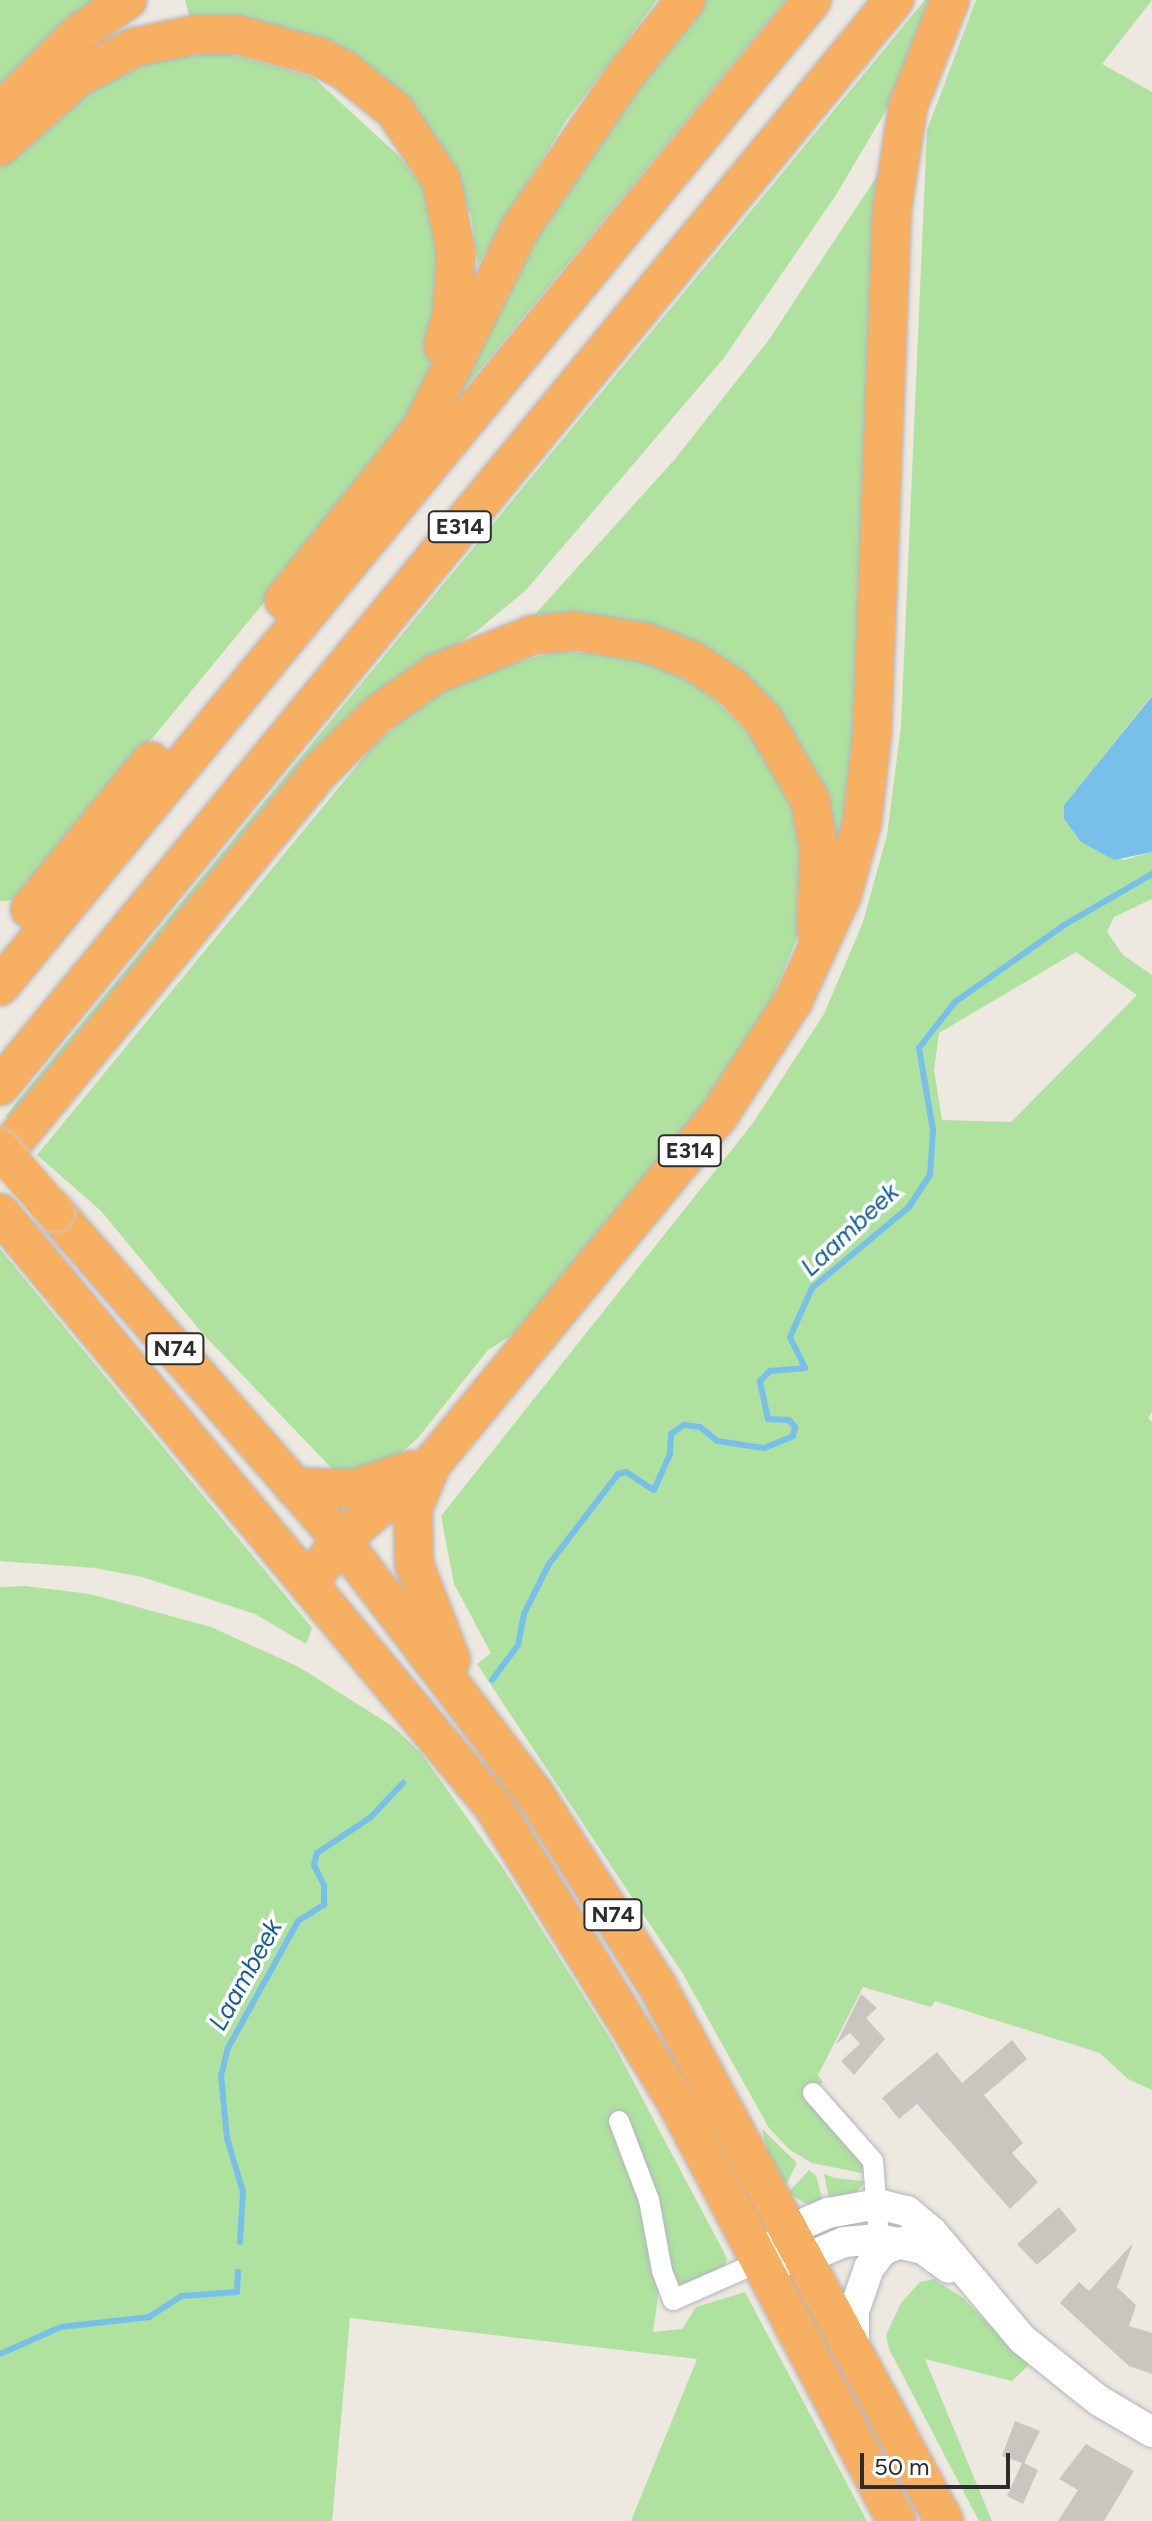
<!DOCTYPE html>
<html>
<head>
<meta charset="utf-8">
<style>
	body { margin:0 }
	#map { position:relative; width:1152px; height:2521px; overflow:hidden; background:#ede9e0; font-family:Figtree,sans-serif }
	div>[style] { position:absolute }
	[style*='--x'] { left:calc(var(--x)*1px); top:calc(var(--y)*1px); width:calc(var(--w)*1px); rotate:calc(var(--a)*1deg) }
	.green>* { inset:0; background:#afe19f }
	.water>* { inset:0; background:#78c0ea }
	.stream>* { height:6px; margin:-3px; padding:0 3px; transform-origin:3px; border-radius:3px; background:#78c0ea }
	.building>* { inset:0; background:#c9c5bf }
	.roads { filter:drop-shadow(0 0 2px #b3b4bf) drop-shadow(0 0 2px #b3b4bf) }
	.street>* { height:20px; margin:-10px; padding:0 10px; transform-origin:10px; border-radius:10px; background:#fff }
	.secondary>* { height:30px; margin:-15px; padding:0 15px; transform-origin:15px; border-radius:15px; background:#fff }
	.highway>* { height:38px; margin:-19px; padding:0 19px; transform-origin:19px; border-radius:19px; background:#f7b061 }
	.bridges { filter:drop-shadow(0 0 2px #c8c8c8) drop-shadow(0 0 2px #c8c8c8) }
	.highway-bridge>* { height:38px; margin:-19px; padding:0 19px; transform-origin:19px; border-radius:19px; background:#f7b061 }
	span { translate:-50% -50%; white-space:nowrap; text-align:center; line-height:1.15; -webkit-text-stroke:7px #fff; paint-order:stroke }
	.shield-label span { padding:2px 6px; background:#fff; border:2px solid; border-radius:6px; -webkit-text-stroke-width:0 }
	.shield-label { font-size:22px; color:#2c2c2c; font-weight:700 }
	.water-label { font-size:26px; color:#145e99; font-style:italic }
	.scale { position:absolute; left:860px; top:2453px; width:150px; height:36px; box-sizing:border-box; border:4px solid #2c2c2c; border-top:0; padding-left:10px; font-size:24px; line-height:28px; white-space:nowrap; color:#2c2c2c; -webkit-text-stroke:6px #fff; paint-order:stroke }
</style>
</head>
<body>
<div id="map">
	<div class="green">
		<div style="clip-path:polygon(0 0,97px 0,80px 9px,0 88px)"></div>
		<div style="clip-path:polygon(185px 0,657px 0,567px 119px,478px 265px,471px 215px,413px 113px,190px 19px)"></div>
		<div style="clip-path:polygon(703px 0,786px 0,443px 414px,469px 348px,600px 132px)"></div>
		<div style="clip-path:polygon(925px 0,943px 0,901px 85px,836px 195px,723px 359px,526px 590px,478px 630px,413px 673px,15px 1126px,6px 1116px,19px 1099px)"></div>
		<div style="clip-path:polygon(evenodd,976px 0,1152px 0,1102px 64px,1152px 92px,1152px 695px,1064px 805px,1064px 819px,1081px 842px,1124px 860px,1152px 852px,1152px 899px,1114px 917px,1107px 932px,1123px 955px,1152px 975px,1152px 1412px,1148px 1418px,1152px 1422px,1152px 2090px,1128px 2079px,1100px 2053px,935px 2001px,931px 2007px,863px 1987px,818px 2075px,823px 2082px,806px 2098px,865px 2164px,866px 2174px,812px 2163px,790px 2150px,769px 2128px,683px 1974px,477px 1664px,491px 1653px,454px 1584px,441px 1516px,753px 1123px,824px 1014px,863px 922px,887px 835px,901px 726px,927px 130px,976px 0,1076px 952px,1137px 995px,1011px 1122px,942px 1120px,934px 1070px,939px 1033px,1076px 952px)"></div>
		<div style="clip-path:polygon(223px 52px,313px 77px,399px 156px,426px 191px,440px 253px,440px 330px,424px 385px,383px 458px,19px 900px,0 901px,0 160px,73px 98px,152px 59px)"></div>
		<div style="clip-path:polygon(887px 161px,872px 555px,845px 861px,749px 692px,528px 622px,675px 459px,768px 341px)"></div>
		<div style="clip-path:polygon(559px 651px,632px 657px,669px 671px,706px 691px,761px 745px,797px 818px,804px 897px,797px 938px,766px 1013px,735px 1066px,517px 1332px,488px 1350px,418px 1438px,390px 1462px,343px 1480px,204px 1335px,101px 1211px,37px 1155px,373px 746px,419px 705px,473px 673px)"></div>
		<div style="clip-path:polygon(0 1249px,312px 1628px,306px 1644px,255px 1614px,142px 1577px,95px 1568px,0 1561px)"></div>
		<div style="clip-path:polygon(25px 1586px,90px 1594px,211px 1627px,299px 1667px,392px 1726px,421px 1753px,505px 1871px,613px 2043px,727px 2258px,724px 2269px,690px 2286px,679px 2283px,669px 2267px,662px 2268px,653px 2332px,682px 2329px,696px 2307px,745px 2292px,867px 2521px,631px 2521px,697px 2359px,350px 2318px,332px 2521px,0 2521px,0 1587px)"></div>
		<div style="clip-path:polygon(762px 2129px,797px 2163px,785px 2187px,768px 2159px)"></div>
		<div style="clip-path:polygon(809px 2170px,816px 2176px,824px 2204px,807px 2204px,788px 2193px)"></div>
		<div style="clip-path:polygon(824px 2174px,835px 2178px,865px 2181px,855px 2195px,830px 2203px)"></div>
		<div style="clip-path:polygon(934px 2279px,963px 2298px,1029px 2365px,1012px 2381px,925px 2359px,992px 2521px,979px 2521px,889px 2349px,886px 2335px,901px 2303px,920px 2282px)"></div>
	</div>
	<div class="water">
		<div style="clip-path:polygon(1152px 696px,1152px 852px,1114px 860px,1081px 842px,1064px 819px,1064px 805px)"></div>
	</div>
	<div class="stream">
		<div style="--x:492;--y:1680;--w:44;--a:-53.4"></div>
		<div style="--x:518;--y:1645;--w:32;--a:-79"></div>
		<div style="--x:524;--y:1614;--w:56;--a:-63.4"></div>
		<div style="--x:549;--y:1564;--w:113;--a:-52.5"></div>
		<div style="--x:618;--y:1474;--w:8;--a:-14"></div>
		<div style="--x:626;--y:1472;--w:33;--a:33"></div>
		<div style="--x:654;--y:1490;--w:39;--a:-66"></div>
		<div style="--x:670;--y:1454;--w:20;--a:-87"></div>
		<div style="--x:671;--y:1434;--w:16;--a:-35"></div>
		<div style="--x:684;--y:1425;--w:16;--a:7"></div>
		<div style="--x:700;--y:1427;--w:22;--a:39"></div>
		<div style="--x:717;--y:1441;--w:48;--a:8.5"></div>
		<div style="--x:764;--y:1448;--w:31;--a:-22"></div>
		<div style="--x:793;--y:1436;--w:9;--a:-77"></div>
		<div style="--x:795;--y:1427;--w:9;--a:-131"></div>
		<div style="--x:789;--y:1420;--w:21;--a:-177"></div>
		<div style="--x:768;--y:1419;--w:39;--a:-102"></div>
		<div style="--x:760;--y:1381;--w:14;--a:-45"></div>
		<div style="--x:770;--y:1371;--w:35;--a:-5"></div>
		<div style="--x:805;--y:1368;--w:34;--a:-116"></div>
		<div style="--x:790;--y:1337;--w:54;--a:-65.8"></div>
		<div style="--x:812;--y:1288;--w:126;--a:-39.9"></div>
		<div style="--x:909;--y:1207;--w:38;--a:-57"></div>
		<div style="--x:930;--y:1175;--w:45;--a:-86.2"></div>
		<div style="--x:933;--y:1130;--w:83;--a:-99.7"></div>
		<div style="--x:919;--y:1048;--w:58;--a:-52"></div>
		<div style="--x:955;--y:1002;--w:133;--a:-35.2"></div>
		<div style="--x:1064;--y:925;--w:102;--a:-30.1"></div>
		<div style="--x:240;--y:2242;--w:50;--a:-86.6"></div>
		<div style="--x:243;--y:2192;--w:56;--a:-106.5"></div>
		<div style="--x:227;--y:2138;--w:62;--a:-95.5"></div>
		<div style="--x:221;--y:2076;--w:29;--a:-76"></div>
		<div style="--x:228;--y:2048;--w:145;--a:-61.1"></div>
		<div style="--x:298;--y:1921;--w:31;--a:-32"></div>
		<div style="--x:324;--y:1905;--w:20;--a:-90"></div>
		<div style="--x:324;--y:1885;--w:22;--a:-117"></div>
		<div style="--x:314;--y:1865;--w:12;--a:-76"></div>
		<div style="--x:317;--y:1853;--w:65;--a:-33.7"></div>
		<div style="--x:371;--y:1817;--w:47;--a:-46.7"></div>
		<div style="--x:0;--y:2354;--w:67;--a:-23.9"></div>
		<div style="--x:61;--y:2327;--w:89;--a:-6.5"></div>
		<div style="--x:149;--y:2317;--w:38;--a:-33"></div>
		<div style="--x:181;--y:2296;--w:56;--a:-4.1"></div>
		<div style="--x:237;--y:2292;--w:20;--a:-87"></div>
	</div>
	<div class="building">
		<div style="clip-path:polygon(861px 1994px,877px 2008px,866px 2018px,885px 2039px,854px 2075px,841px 2061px,860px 2044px,850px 2033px,836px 2044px)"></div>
		<div style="clip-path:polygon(1012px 2040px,1027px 2059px,984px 2095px,1023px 2143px,1012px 2153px,1038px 2182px,1010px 2209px,917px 2104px,899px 2119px,882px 2098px,937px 2052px,962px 2083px)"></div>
		<div style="clip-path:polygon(1059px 2207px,1077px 2230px,1037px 2265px,1017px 2244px)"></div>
		<div style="clip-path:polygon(1133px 2243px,1117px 2287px,1136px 2305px,1129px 2326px,1152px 2333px,1152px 2374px,1129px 2366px,1060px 2303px,1079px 2282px,1089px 2291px)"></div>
		<div style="clip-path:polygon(1015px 2421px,1040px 2431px,1024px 2463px,1038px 2470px,1023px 2504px,1007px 2496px,1022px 2463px,1002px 2456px)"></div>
		<div style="clip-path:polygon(1086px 2444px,1134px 2471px,1104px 2521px,1058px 2521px,1078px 2490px,1059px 2479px)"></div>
	</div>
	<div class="roads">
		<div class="street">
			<div style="--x:813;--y:2093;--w:91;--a:48.6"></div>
			<div style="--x:873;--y:2161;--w:78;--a:85.6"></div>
			<div style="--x:619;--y:2121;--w:85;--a:69.2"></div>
			<div style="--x:649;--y:2200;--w:72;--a:79.6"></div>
			<div style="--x:662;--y:2271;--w:31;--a:69"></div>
			<div style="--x:673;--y:2300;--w:94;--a:-23.8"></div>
		</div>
		<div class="secondary">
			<div style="--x:774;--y:2246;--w:22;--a:-47"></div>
			<div style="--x:789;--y:2230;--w:43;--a:-23.6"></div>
			<div style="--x:828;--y:2213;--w:51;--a:-10.2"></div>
			<div style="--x:878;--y:2204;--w:30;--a:14"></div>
			<div style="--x:907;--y:2211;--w:33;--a:40"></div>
			<div style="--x:932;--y:2232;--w:140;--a:49.9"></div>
			<div style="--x:1022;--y:2339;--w:97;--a:38.8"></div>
			<div style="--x:1098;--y:2400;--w:63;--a:30.7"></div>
			<div style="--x:785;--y:2260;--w:19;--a:-3"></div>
			<div style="--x:804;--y:2259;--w:43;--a:-23"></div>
			<div style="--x:844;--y:2242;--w:35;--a:-5"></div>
			<div style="--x:879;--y:2239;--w:45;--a:12.8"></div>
			<div style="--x:923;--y:2249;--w:32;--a:36"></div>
			<div style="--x:854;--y:2352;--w:41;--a:-90"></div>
			<div style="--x:854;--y:2311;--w:46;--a:-70.8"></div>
			<div style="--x:869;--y:2268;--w:23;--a:-52"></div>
			<div style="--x:883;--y:2250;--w:22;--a:-22"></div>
		</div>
		<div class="highway">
			<div style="--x:0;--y:112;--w:110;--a:-45"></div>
			<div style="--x:78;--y:34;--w:60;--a:-34.8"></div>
			<div style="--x:0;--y:146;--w:104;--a:-41.5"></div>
			<div style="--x:78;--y:77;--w:64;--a:-27.8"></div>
			<div style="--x:135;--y:47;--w:59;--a:-11.7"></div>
			<div style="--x:193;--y:35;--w:45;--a:0"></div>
			<div style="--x:238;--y:35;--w:84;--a:15.2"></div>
			<div style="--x:319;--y:57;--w:27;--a:27"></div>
			<div style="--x:343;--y:69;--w:67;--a:38.9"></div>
			<div style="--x:395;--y:111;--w:83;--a:56.3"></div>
			<div style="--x:441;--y:180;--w:74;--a:78.2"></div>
			<div style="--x:456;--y:252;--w:61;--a:93.8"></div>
			<div style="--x:452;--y:313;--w:34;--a:105"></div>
			<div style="--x:284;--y:600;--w:219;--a:-51.3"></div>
			<div style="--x:421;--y:429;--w:225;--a:-63.7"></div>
			<div style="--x:521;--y:227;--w:184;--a:-55.6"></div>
			<div style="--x:625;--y:75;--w:97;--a:-50.9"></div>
			<div style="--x:30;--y:909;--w:191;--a:-50.7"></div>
			<div style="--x:0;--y:986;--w:1277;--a:-50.53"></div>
			<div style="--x:0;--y:1086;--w:1407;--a:-50.54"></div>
			<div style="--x:0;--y:1158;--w:502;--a:-50.41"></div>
			<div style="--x:320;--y:771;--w:81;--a:-44.5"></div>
			<div style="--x:378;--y:714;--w:70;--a:-35.1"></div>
			<div style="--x:435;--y:674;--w:105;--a:-21.9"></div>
			<div style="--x:532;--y:635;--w:42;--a:-5.4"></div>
			<div style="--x:574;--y:631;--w:75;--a:9.2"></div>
			<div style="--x:648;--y:643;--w:48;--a:21.8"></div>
			<div style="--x:693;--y:661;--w:47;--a:33.7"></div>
			<div style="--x:732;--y:687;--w:45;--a:45.9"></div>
			<div style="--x:763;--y:719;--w:94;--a:59.9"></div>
			<div style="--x:810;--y:800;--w:50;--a:79.6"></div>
			<div style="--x:819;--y:849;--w:82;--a:92.1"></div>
			<div style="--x:55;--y:1212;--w:435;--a:48.9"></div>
			<div style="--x:341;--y:1540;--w:318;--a:52.7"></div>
			<div style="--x:534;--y:1793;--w:228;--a:57.4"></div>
			<div style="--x:657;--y:1985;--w:608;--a:61.83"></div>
			<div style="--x:0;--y:1213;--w:771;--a:50.26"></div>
			<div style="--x:493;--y:1806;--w:349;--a:58.2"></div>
			<div style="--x:677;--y:2103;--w:472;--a:62.3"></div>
			<div style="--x:430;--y:1468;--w:43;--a:113"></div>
			<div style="--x:413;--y:1508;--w:56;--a:89"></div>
			<div style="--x:414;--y:1564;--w:103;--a:68.9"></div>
			<div style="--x:294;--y:1487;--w:59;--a:1.9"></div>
			<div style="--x:353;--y:1489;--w:61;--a:-18.1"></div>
			<div style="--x:308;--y:1584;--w:55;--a:-53.1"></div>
			<div style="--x:341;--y:1540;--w:122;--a:-40.3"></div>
			<div style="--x:434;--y:1461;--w:446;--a:-50.5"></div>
			<div style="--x:718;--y:1117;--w:138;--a:-57.1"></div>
			<div style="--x:793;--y:1001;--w:117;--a:-65.2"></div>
			<div style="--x:842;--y:895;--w:75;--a:-74.5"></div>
			<div style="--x:862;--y:823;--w:89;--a:-83.5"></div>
			<div style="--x:872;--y:735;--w:525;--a:-87.82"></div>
			<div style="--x:892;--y:210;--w:105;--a:-81.3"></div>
			<div style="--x:908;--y:106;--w:114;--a:-68.4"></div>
		</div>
	</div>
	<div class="bridges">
		<div class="highway-bridge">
			<div style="--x:0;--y:1149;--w:84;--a:48.9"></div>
		</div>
	</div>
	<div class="shield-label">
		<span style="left:460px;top:527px">E314</span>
		<span style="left:690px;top:1151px">E314</span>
		<span style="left:175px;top:1349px">N74</span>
		<span style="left:613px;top:1915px">N74</span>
	</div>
	<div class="water-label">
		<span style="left:850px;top:1230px;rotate:-43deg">Laambeek</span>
		<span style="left:246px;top:1975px;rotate:-61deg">Laambeek</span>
	</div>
	<div class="scale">50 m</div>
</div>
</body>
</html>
